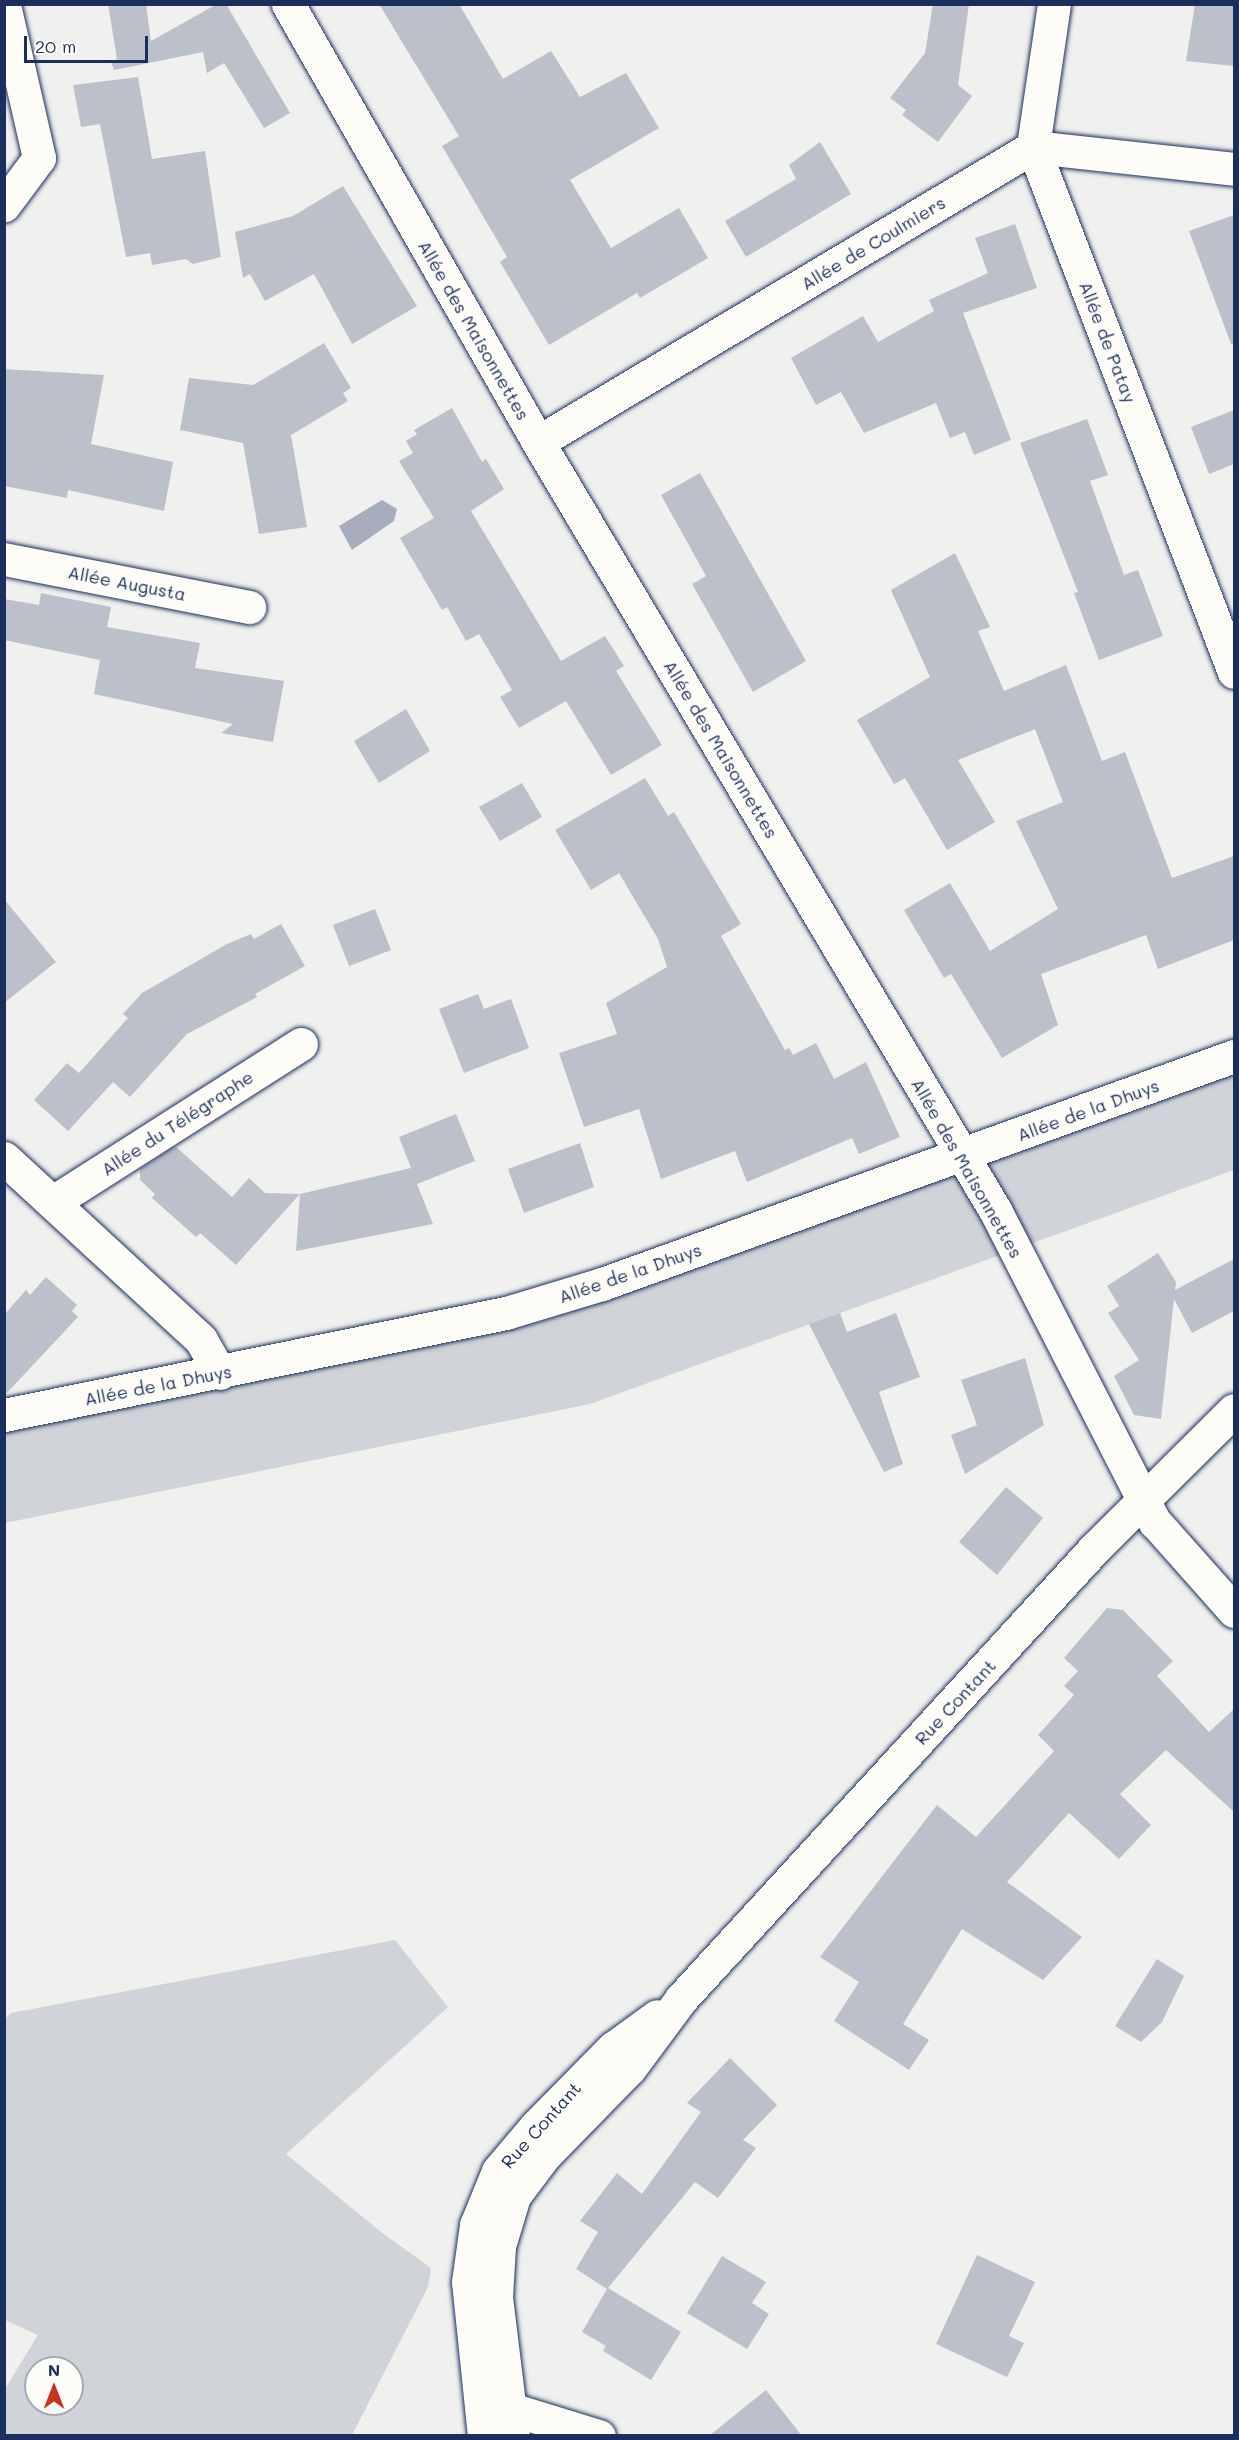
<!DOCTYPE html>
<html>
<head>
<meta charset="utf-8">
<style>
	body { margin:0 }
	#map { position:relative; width:1239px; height:2440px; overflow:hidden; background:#f0f0ee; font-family:Mali,sans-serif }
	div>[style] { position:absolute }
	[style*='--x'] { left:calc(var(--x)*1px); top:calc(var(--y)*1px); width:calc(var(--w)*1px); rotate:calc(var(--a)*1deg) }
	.green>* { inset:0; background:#d0d3d8 }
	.water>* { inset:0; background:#a7adbd }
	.building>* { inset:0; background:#bbc0ca }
	.roads { filter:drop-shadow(0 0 2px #1b2f5e) drop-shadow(0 0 2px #1b2f5e) }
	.minor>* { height:33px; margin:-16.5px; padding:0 16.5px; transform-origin:16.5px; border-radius:16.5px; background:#fdfcf7 }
	.major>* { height:33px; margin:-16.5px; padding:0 16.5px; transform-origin:16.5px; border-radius:16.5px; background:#fdfcf7 }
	span { translate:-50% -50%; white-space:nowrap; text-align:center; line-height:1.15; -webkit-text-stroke:4.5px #fdfcf7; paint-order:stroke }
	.street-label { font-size:18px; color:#1b2f5e }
	.frame { position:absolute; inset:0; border:6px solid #1b2f5e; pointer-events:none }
	.north { position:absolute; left:24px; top:2356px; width:60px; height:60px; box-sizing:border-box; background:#fdfcf7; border:2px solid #a3aaba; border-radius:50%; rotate:0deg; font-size:16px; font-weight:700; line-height:24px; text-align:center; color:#1b2f5e }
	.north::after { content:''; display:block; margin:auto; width:21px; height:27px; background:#c8321e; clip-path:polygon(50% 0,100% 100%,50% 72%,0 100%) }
	.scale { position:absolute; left:24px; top:36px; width:124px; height:27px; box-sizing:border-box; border:3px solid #1b2f5e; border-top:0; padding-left:8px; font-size:18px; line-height:21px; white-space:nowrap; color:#1b2f5e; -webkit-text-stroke:4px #fdfcf7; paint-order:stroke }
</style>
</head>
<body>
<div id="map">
	<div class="green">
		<div style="clip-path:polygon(1234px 1056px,1234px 1170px,590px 1404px,5px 1523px,5px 1415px,506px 1313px)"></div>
		<div style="clip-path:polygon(evenodd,395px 1940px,448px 2007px,286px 2154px,381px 2232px,431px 2268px,428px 2287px,352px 2435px,5px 2435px,5px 2389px,38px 2335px,5px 2320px,5px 2019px,11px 2013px,395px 1940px,36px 2368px,72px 2368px,72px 2404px,36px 2404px,36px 2368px)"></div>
	</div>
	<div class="water">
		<div style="clip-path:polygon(382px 500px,397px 509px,394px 521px,352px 550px,339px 526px)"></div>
	</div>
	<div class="building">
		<div style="clip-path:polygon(108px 4px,146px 4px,151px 41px,217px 4px,226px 4px,290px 113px,264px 128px,224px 63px,207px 73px,203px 52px,114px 70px,111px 62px,117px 59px)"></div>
		<div style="clip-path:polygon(379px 4px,459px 4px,503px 79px,551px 51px,580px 97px,626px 73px,659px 128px,570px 180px,611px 248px,679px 208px,708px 258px,640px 298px,637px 293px,549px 345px,500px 262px,507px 257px,442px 146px,459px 136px)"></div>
		<div style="clip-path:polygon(933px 4px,969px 4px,958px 85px,972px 96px,938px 142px,902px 115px,906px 110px,890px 98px,925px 53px)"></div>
		<div style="clip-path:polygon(1195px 4px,1234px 4px,1234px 66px,1186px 61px)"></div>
		<div style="clip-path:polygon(138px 77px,152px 159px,205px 151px,221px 257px,193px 264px,186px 259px,152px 265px,150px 253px,126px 257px,100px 124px,81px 127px,73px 85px)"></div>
		<div style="clip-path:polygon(820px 142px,851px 194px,746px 257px,725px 221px,796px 179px,789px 165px)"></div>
		<div style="clip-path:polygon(343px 186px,417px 306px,352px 344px,314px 274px,265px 301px,250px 274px,243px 278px,235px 232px,293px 216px)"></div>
		<div style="clip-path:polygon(1234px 215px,1234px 344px,1231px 344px,1189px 231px)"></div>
		<div style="clip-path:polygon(1015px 224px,1037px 288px,963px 313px,1011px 440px,974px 455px,965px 432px,950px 438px,936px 403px,864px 433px,841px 392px,816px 405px,791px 358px,863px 316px,878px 342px,934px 311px,929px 300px,988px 273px,975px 238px)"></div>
		<div style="clip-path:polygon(324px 343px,351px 388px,343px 393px,348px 401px,291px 435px,307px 527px,259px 534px,243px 443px,180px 430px,189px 378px,253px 385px)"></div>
		<div style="clip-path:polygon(4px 369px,104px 375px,91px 444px,173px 462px,164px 511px,68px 490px,67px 498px,4px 486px)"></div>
		<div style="clip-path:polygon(452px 408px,482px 462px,486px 459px,504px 489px,471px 511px,561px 661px,605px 636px,624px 666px,616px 671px,662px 745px,611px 775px,566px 701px,519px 728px,500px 697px,512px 690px,479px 634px,466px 641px,447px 607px,442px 610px,400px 538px,434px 518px,399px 461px,413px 453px,406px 441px,417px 434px,414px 430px)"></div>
		<div style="clip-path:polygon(1234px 410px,1234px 464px,1209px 474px,1191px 427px)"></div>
		<div style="clip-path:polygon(1087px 419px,1108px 475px,1090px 481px,1124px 575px,1138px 570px,1163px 636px,1099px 660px,1074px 593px,1078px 592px,1020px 443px)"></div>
		<div style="clip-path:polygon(700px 473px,806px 661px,753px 692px,692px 584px,706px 576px,661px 495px)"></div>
		<div style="clip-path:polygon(955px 553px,990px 627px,978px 631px,1004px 691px,1066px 665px,1102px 761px,1125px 752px,1172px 878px,1234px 856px,1234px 940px,1158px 969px,1146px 935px,1041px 974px,1058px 1025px,1002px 1058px,951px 974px,944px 978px,904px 910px,950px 883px,990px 951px,1058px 909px,1016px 821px,1063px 802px,1035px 729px,958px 760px,995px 822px,947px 850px,905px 778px,894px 784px,857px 720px,930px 677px,891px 590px)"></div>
		<div style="clip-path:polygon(41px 593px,111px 607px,107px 627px,200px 643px,195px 668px,284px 681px,273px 742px,221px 733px,233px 724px,94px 694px,100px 660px,4px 640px,4px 599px,39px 605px)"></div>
		<div style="clip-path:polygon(406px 709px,430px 751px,379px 783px,354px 741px)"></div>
		<div style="clip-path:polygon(645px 778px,668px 816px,674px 812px,741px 924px,721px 936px,785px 1050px,789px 1048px,793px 1055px,816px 1043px,834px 1079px,866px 1062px,900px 1137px,859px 1154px,852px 1138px,747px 1182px,735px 1151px,661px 1179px,639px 1109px,584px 1127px,559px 1053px,617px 1034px,606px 1003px,667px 967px,658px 939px,619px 873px,591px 890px,555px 830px)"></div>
		<div style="clip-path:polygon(522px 783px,542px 817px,500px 841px,479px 807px)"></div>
		<div style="clip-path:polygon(4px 899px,56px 962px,4px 1003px)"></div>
		<div style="clip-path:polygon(375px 909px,391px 950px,349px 966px,333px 925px)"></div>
		<div style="clip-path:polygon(281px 924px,305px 966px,255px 994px,257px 997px,187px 1034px,130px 1097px,113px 1082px,68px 1131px,34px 1100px,67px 1063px,79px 1073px,128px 1018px,123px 1014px,142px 993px,227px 944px,251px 934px,254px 939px)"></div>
		<div style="clip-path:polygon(478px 994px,484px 1009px,511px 999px,529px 1048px,464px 1073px,439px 1009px)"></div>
		<div style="clip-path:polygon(456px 1114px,475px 1161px,417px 1184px,433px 1224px,296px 1251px,300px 1194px,236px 1265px,200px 1233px,196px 1237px,152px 1198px,155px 1194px,140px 1180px,140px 1169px,175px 1146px,232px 1197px,249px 1178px,265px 1193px,300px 1194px,411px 1168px,399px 1137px)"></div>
		<div style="clip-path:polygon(580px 1143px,594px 1187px,524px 1213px,508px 1169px)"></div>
		<div style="clip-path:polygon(1158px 1253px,1176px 1282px,1175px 1290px,1234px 1259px,1234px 1311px,1192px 1333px,1174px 1299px,1161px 1419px,1134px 1415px,1114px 1376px,1139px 1360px,1108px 1313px,1119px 1306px,1107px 1286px)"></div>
		<div style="clip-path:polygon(46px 1277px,77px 1305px,72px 1311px,78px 1317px,4px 1396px,4px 1315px,26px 1290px,30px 1295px)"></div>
		<div style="clip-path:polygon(840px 1313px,847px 1332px,896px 1313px,920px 1377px,879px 1392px,903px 1464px,884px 1472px,809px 1324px)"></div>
		<div style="clip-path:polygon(1025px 1358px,1044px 1425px,965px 1474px,951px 1435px,977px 1425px,961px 1380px)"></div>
		<div style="clip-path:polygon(1006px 1487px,1043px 1518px,997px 1575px,959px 1542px)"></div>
		<div style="clip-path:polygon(1107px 1608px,1123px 1610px,1173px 1661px,1157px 1676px,1209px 1732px,1234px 1709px,1234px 1812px,1166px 1750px,1120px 1794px,1151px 1825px,1119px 1859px,1069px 1813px,1007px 1882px,1082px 1937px,1043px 1980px,962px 1929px,903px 2024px,929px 2040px,909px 2070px,834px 2021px,859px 1982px,820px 1957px,937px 1805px,976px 1837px,1054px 1751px,1038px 1735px,1074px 1695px,1064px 1686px,1078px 1671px,1064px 1658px)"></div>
		<div style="clip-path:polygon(1157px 1959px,1184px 1976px,1162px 2022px,1141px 2042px,1115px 2026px)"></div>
		<div style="clip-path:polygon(730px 2058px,777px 2105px,743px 2140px,756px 2148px,718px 2198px,695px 2182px,608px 2288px,681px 2332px,651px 2380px,603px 2351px,606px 2346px,582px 2332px,607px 2289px,576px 2269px,598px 2232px,580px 2221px,617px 2173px,642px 2194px,701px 2112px,687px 2103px)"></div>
		<div style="clip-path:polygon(977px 2255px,1035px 2282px,1009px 2336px,1024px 2343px,1007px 2377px,936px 2344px)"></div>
		<div style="clip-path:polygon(722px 2256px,766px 2282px,752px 2303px,769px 2314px,747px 2349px,687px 2313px)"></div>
		<div style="clip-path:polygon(766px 2390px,802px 2436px,709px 2436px)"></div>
	</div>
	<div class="roads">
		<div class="minor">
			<div style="--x:288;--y:4;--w:504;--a:60.28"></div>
			<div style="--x:538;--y:442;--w:894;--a:59.25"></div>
			<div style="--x:995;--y:1210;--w:351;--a:62.9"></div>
			<div style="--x:1155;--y:1522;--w:119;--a:48.4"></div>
			<div style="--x:1054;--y:4;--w:145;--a:98.4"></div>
			<div style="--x:1033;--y:147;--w:562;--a:69.05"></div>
			<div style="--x:4;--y:5;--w:157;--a:77.1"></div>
			<div style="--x:39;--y:158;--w:59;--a:126.7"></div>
			<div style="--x:538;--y:442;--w:576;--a:-30.79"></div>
			<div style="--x:1033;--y:147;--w:202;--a:6.2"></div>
			<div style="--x:4;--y:559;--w:250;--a:11.1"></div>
			<div style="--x:4;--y:1158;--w:268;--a:42.7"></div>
			<div style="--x:201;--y:1340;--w:38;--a:60"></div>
			<div style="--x:53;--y:1202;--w:294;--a:-32.5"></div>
			<div style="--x:4;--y:1415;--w:512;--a:-11.49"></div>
			<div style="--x:506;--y:1313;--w:100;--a:-16.8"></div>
			<div style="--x:602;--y:1284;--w:672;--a:-19.84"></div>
			<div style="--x:511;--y:2409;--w:92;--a:17.1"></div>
		</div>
		<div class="major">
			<div style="--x:484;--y:2436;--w:155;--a:-95.9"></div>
			<div style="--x:468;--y:2282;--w:58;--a:-82"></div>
			<div style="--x:476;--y:2225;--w:58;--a:-67.8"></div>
			<div style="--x:498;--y:2171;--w:59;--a:-49.8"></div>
			<div style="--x:536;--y:2126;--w:110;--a:-45.4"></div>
			<div style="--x:613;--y:2048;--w:54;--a:-36"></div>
			<div style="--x:513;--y:2436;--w:140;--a:-97"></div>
			<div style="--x:496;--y:2297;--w:51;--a:-86.6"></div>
			<div style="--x:499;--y:2246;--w:52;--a:-73.3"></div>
			<div style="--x:514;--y:2196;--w:50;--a:-53.1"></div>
			<div style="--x:544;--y:2156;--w:123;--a:-45.7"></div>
			<div style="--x:630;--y:2068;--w:86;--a:-53.5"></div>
			<div style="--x:681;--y:1999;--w:611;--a:-47.45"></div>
			<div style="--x:1094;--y:1549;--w:197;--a:-44.8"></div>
		</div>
	</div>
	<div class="street-label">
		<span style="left:873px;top:243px;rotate:-31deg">Allée de Coulmiers</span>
		<span style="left:474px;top:330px;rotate:60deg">Allée des Maisonnettes</span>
		<span style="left:1108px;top:342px;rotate:69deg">Allée de Patay</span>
		<span style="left:127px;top:583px;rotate:11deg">Allée Augusta</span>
		<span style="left:721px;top:749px;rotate:59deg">Allée des Maisonnettes</span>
		<span style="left:1088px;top:1110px;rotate:-20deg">Allée de la Dhuys</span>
		<span style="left:177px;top:1123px;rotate:-33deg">Allée du Télégraphe</span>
		<span style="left:967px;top:1168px;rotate:60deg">Allée des Maisonnettes</span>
		<span style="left:630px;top:1273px;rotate:-19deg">Allée de la Dhuys</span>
		<span style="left:158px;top:1385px;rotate:-11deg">Allée de la Dhuys</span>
		<span style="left:955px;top:1702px;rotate:-47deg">Rue Contant</span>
		<span style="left:541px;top:2125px;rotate:-48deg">Rue Contant</span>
	</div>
	<div class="frame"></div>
	<div class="north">N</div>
	<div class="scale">20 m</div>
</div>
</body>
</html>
